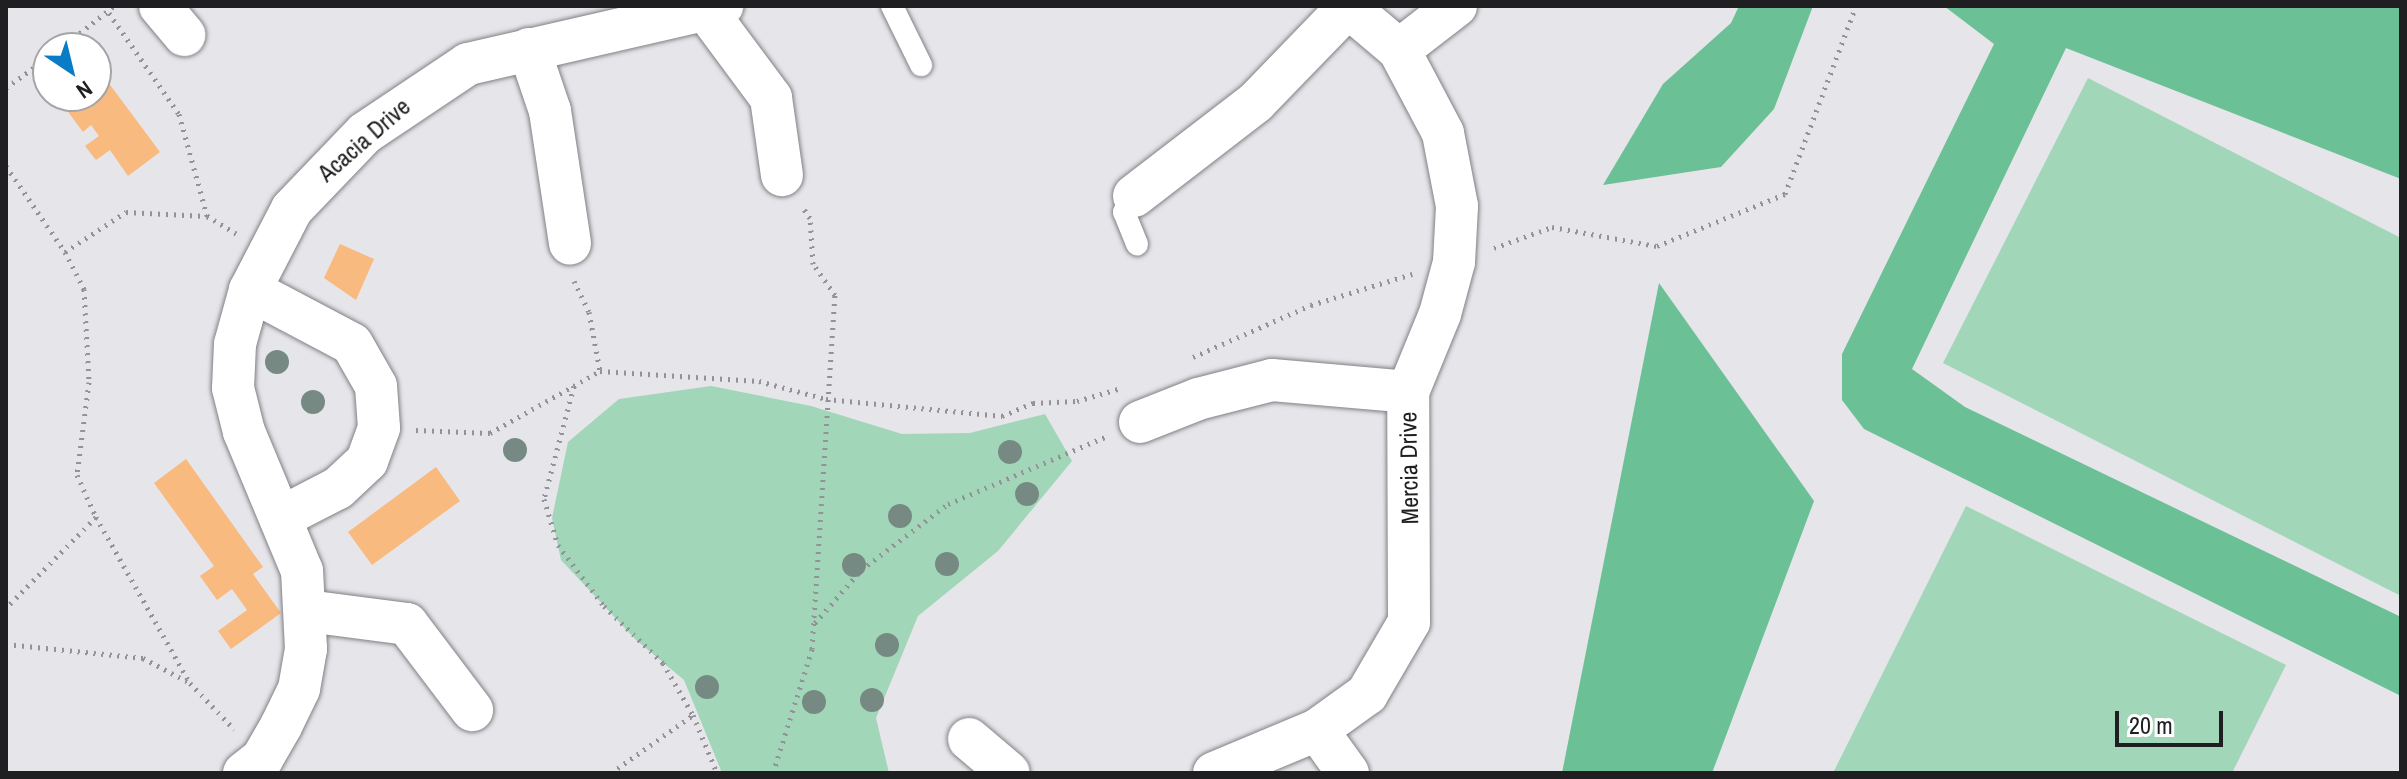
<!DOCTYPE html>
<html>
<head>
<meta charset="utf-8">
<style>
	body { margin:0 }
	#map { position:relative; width:2407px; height:779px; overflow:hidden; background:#e5e5ea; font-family:"Archivo Narrow",sans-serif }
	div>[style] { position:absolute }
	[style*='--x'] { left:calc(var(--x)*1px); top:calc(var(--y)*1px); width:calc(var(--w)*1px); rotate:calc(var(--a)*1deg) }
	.green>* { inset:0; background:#a2d6b9 }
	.forest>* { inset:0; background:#6cc095 }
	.building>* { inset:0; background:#f8ba7f }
	.path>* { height:5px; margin-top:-2.5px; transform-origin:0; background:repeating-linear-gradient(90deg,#939397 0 2px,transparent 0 8px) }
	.roads { filter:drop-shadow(0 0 2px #818185) drop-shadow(0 0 2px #818185) }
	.lane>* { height:22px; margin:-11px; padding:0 11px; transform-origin:11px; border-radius:11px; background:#fff }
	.street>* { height:42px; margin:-21px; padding:0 21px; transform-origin:21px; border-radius:21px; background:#fff }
	.trees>* { width:24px; height:24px; margin:-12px; border-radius:50%; background:#768a83 }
	span { translate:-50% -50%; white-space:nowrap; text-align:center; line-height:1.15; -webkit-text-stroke:7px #fff; paint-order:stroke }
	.street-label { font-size:24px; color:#1f1f21 }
	.frame { position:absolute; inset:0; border:8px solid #1f1f21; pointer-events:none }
	.north { position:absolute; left:32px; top:32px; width:80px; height:80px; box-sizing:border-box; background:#fff; border:2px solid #a5a5a6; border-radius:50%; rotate:145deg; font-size:22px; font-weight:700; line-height:32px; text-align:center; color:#1f1f21 }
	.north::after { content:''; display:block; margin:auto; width:28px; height:36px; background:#087cc6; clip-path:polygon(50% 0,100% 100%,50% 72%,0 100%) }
	.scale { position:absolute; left:2115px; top:711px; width:108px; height:36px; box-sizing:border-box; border:4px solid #1f1f21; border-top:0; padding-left:10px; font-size:24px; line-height:28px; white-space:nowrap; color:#1f1f21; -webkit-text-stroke:6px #fff; paint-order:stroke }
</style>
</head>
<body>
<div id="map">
	<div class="green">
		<div style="clip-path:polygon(2088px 78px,2401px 238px,2401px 596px,1943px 363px)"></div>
		<div style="clip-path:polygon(711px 386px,811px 406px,902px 434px,970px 433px,1045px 414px,1072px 461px,998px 551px,918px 616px,876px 718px,889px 773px,722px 773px,684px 680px,635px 639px,561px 560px,552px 518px,568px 442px,619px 399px)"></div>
		<div style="clip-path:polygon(1966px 506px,2286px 665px,2232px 773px,1833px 773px)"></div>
	</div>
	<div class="forest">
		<div style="clip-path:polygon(1739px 6px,1813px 6px,1774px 109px,1721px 167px,1603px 185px,1663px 84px,1731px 23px)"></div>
		<div style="clip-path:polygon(1944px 6px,2401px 6px,2401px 179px,2066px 48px,1912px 369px,1965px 407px,2401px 617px,2401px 696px,1864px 429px,1842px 400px,1842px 354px,1994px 44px)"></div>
		<div style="clip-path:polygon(1659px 283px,1814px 501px,1712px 773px,1562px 773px)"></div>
	</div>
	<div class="building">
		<div style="clip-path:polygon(96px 66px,160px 152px,128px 176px,110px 150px,96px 160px,85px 146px,99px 136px,91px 125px,83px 132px,63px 105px,70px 96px,96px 96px)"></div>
		<div style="clip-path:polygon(340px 244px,374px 259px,356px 300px,324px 278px)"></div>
		<div style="clip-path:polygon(186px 459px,263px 567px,253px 574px,281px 613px,231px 649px,218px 631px,247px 610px,232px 589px,217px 600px,200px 576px,214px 566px,154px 483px)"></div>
		<div style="clip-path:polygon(436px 467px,460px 501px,372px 565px,348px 532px)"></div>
	</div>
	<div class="path">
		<div style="--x:109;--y:13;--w:123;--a:55.3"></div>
		<div style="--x:179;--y:114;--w:106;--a:74.6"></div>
		<div style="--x:61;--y:48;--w:68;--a:-38.4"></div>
		<div style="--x:6;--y:88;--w:52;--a:-36.4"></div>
		<div style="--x:6;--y:166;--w:104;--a:55.5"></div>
		<div style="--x:65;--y:252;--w:42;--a:62.8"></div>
		<div style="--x:84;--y:289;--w:93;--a:86.9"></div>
		<div style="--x:89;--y:382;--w:94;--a:97.4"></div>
		<div style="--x:77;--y:475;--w:46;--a:65.7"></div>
		<div style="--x:96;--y:517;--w:128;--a:134.7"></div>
		<div style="--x:1494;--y:248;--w:62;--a:-19.9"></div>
		<div style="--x:1552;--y:227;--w:107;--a:10.3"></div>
		<div style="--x:1657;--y:246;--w:138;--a:-22.1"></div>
		<div style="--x:1785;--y:194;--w:201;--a:-69.3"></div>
		<div style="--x:65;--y:252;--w:73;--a:-33.3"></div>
		<div style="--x:126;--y:212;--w:81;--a:2.8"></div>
		<div style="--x:207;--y:216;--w:35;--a:31"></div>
		<div style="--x:574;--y:281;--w:34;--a:64"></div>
		<div style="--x:589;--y:312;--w:60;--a:79.4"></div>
		<div style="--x:1193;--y:357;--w:129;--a:-23.8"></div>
		<div style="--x:1311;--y:305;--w:106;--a:-17.1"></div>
		<div style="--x:574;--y:386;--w:117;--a:104.9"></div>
		<div style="--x:544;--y:499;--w:48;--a:73.1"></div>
		<div style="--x:558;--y:545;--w:76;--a:53"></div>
		<div style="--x:604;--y:606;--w:82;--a:44"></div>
		<div style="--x:663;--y:663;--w:60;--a:60"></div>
		<div style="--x:416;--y:430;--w:74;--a:2.3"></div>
		<div style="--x:490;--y:433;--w:126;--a:-29.4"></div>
		<div style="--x:600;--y:371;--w:159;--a:3.6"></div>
		<div style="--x:759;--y:381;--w:69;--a:15"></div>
		<div style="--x:826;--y:399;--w:177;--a:5.5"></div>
		<div style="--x:1002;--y:416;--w:34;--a:-23"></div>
		<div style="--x:1033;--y:403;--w:44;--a:-2.6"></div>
		<div style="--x:1077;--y:401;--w:43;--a:-16.3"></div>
		<div style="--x:96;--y:517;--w:191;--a:60.5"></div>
		<div style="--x:815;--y:623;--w:70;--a:-49"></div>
		<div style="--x:861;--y:570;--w:109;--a:-37.2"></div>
		<div style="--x:948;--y:504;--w:171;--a:-23.1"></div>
		<div style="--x:6;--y:644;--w:138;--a:5.8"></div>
		<div style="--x:143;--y:658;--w:53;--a:28"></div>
		<div style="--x:190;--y:683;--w:64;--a:46.3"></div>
		<div style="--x:611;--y:773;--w:100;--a:-35.3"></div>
		<div style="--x:693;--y:715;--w:63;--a:67.5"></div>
		<div style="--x:773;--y:773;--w:130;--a:-72.5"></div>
		<div style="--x:812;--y:649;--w:355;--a:-86.3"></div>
		<div style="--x:835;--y:295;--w:38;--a:-125"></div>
		<div style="--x:813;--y:264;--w:46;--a:-93.7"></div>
		<div style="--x:810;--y:218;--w:14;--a:-124"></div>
	</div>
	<div class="roads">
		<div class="lane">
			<div style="--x:892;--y:6;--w:66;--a:63.8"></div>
			<div style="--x:1134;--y:196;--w:19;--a:122"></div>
			<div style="--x:1124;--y:212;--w:35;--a:68"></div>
		</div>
		<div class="street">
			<div style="--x:160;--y:6;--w:38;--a:50"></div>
			<div style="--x:705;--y:9;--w:111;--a:53.4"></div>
			<div style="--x:771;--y:98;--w:78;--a:81.9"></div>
			<div style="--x:529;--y:49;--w:65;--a:71.3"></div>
			<div style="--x:550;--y:111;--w:134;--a:81.4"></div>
			<div style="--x:1399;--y:50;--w:72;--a:-37.7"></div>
			<div style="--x:1134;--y:196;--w:154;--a:-37.6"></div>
			<div style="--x:1256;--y:102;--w:132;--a:-45.9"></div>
			<div style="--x:250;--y:290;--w:115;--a:27.9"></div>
			<div style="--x:352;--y:344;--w:48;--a:60.3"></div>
			<div style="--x:376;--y:386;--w:42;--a:85.9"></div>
			<div style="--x:379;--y:428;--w:35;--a:110"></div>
			<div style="--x:367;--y:461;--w:40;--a:137"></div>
			<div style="--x:338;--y:488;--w:65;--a:152.7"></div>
			<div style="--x:1140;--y:422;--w:62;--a:-21.6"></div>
			<div style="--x:1198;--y:399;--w:76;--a:-14.4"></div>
			<div style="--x:1272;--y:380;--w:137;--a:5"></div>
			<div style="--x:307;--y:611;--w:101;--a:7.4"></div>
			<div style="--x:407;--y:624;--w:108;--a:52.9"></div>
			<div style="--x:1317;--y:730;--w:53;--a:54.2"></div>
			<div style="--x:969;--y:739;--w:52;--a:40.4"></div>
			<div style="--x:244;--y:773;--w:23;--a:-38"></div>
			<div style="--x:262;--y:759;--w:38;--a:-60"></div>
			<div style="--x:281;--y:726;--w:41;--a:-64.1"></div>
			<div style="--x:299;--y:689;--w:41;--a:-80.1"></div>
			<div style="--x:306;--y:649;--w:78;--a:-92.9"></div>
			<div style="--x:302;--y:571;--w:151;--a:-112.6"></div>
			<div style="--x:244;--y:432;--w:45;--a:-104"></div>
			<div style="--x:233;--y:388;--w:44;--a:-87.4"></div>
			<div style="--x:235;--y:344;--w:56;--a:-74.5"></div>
			<div style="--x:250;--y:290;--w:91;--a:-62.6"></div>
			<div style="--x:292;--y:209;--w:105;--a:-46.2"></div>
			<div style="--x:365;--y:133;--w:124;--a:-33.8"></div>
			<div style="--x:468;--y:64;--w:261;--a:-12.9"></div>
			<div style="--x:1214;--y:773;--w:112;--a:-22.7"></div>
			<div style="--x:1317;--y:730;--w:62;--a:-35.8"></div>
			<div style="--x:1367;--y:694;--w:83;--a:-59.7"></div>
			<div style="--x:1409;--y:622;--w:230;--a:-90.2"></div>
			<div style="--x:1408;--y:392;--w:84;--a:-67.7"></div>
			<div style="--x:1440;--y:314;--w:54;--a:-74.9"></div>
			<div style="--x:1454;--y:262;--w:56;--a:-86.9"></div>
			<div style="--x:1457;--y:206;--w:74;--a:-100.9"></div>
			<div style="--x:1443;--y:133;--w:94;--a:-117.9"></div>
			<div style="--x:1399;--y:50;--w:68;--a:-139.8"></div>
		</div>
	</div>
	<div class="trees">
		<div style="left:277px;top:362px"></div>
		<div style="left:313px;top:402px"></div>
		<div style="left:515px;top:450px"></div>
		<div style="left:1010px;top:452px"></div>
		<div style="left:1027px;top:494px"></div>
		<div style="left:900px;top:516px"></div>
		<div style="left:947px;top:564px"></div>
		<div style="left:854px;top:565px"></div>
		<div style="left:887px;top:645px"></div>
		<div style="left:707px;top:687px"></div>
		<div style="left:872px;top:700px"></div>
		<div style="left:814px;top:702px"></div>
	</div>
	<div class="street-label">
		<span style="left:364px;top:140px;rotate:-41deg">Acacia Drive</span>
		<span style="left:1409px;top:468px;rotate:-91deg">Mercia Drive</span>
	</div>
	<div class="frame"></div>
	<div class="north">N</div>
	<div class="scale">20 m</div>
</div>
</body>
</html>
